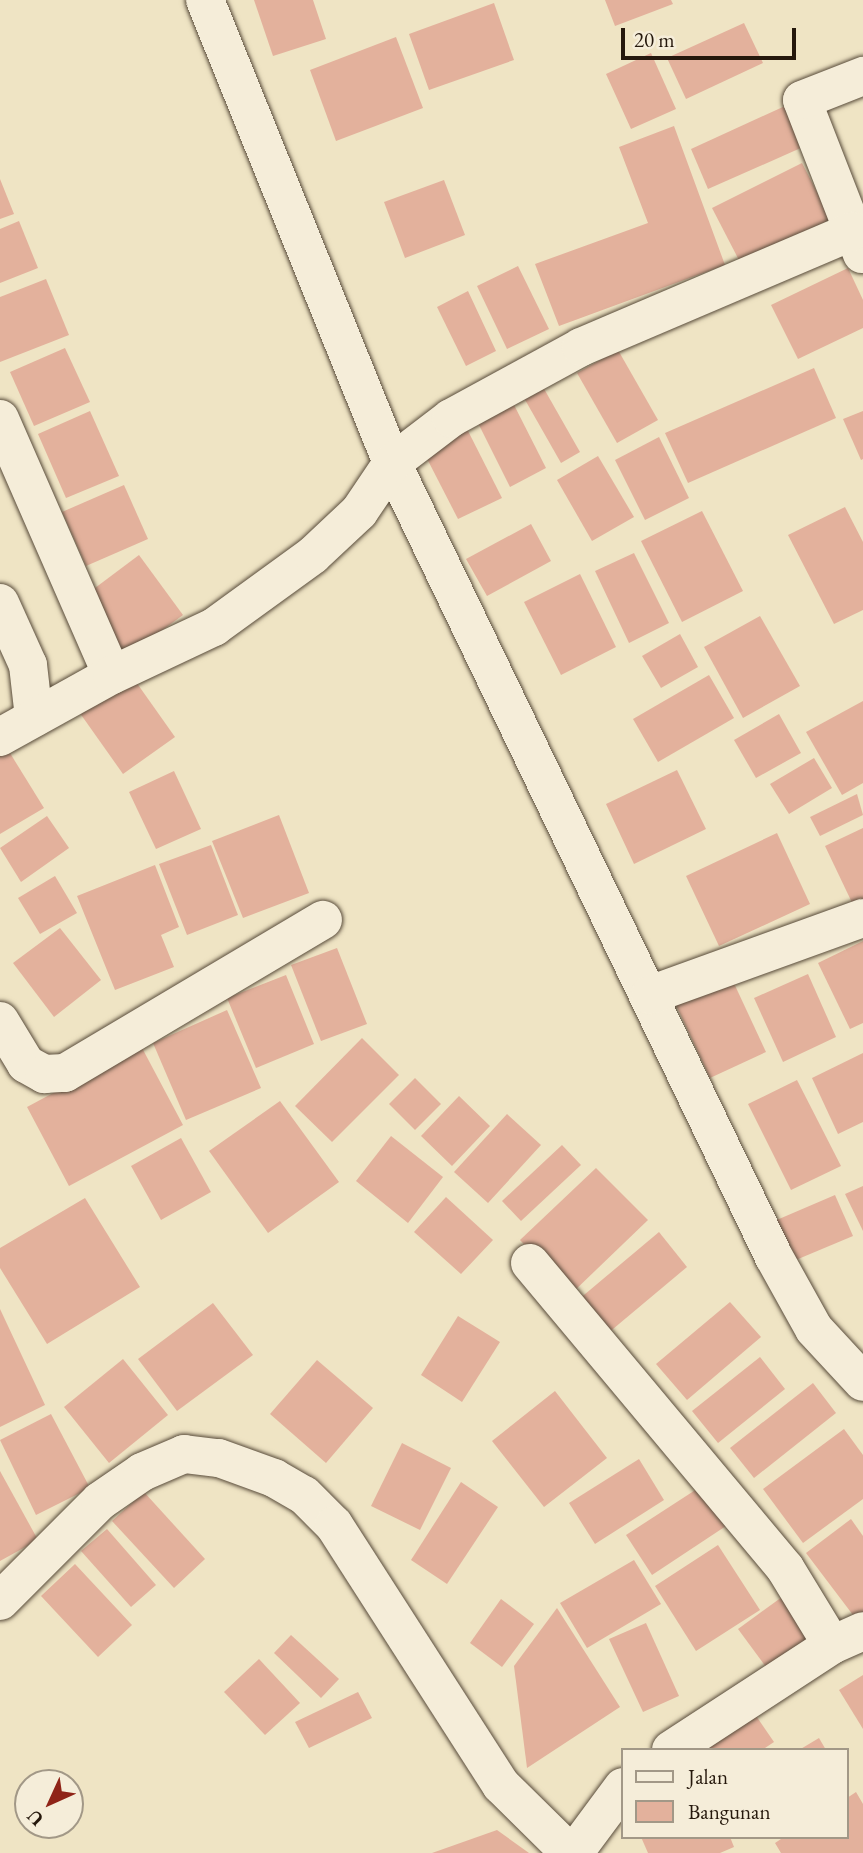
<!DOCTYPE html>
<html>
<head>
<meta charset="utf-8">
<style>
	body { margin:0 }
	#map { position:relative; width:863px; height:1853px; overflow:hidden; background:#efe4c4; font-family:"EB Garamond",serif }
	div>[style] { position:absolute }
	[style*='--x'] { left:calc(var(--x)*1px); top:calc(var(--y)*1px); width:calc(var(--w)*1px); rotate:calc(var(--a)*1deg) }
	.building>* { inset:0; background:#e3b19c }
	.roads { filter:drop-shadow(0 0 2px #584b3a) drop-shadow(0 0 2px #584b3a) }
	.minor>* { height:38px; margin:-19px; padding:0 19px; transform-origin:19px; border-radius:19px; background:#f5edd9 }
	span { translate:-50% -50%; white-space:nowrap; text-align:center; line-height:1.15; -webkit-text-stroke:5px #f5edd9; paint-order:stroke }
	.legend { position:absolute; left:621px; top:1748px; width:228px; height:91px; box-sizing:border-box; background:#f5edd9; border:2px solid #a29887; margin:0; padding:9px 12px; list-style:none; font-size:21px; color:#25180c }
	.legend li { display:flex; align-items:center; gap:14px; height:35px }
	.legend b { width:35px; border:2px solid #a29887 }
	.north { position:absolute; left:14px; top:1769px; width:70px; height:70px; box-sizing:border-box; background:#f5edd9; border:2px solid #a29887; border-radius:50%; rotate:225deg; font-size:19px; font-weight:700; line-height:28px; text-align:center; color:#25180c }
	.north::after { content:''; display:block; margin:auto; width:24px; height:32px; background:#8f2418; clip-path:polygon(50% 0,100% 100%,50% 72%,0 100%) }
	.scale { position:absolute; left:621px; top:28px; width:175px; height:32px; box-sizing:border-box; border:4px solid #25180c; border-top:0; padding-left:9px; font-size:21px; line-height:24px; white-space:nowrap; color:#25180c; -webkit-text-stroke:5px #f5edd9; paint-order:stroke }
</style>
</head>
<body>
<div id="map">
	<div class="building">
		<div style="clip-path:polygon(254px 0,313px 0,326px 39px,273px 56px)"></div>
		<div style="clip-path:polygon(605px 0,671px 0,673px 4px,615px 26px)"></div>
		<div style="clip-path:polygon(494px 3px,514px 60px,429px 90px,409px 34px)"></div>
		<div style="clip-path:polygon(744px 23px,763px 63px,686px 99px,667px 58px)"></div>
		<div style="clip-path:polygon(396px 37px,423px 108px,336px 141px,310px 70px)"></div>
		<div style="clip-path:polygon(651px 53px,676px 109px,631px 129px,606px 74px)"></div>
		<div style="clip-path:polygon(785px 106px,803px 147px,708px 189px,691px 149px)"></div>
		<div style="clip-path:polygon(674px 126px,725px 265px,559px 326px,535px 264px,648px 223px,619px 147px)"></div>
		<div style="clip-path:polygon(802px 163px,831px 219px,741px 264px,712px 208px)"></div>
		<div style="clip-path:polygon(0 179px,14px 214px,0 219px)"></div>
		<div style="clip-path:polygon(444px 180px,465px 235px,405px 258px,384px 202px)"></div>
		<div style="clip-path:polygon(19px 221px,38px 268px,0 283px,0 229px)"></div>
		<div style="clip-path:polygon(518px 266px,549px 329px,507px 349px,477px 286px)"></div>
		<div style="clip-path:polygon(848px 268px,863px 300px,863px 328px,798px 359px,771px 305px)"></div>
		<div style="clip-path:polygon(46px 279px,69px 335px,0 362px,0 297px)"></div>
		<div style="clip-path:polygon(468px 291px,496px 351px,466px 366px,437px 307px)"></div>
		<div style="clip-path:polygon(65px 348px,90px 402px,34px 426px,10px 372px)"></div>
		<div style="clip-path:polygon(618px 350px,658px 420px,617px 443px,577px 373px)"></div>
		<div style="clip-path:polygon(814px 368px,836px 418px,688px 483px,665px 433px)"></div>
		<div style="clip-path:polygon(543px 387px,580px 452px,561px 463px,524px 398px)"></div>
		<div style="clip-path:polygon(509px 395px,546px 468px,510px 487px,473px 413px)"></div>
		<div style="clip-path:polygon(90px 411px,119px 476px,66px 498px,38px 434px)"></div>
		<div style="clip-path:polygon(863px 411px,863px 459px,861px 460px,843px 419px)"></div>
		<div style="clip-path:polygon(465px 425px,502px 498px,458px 519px,421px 447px)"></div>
		<div style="clip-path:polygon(659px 437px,689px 498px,645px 520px,615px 460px)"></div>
		<div style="clip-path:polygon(598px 456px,634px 517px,592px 541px,557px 480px)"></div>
		<div style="clip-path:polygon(124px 485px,148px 539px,86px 566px,62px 512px)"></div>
		<div style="clip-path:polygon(845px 507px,863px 542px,863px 610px,834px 624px,788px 535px)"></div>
		<div style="clip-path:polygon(702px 511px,743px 591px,682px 622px,641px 541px)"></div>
		<div style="clip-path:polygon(531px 524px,551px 561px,487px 596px,466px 559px)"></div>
		<div style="clip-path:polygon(634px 553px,669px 623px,629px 643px,595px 571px)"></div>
		<div style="clip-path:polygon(139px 555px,183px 615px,127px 656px,83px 597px)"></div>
		<div style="clip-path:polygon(580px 574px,616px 647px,561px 675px,524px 602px)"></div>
		<div style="clip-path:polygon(760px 616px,800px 686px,743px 718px,704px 647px)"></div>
		<div style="clip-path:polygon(680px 634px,698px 667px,661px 688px,642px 656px)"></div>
		<div style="clip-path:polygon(129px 672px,175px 737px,123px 774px,77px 709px)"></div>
		<div style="clip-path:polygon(709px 675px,734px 718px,658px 762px,633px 719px)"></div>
		<div style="clip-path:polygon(863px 701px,863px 783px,842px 795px,806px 732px)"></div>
		<div style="clip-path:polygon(779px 714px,801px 753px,756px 778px,734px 740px)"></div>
		<div style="clip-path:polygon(5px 745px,44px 808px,0 834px,0 748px)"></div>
		<div style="clip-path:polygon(814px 758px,832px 788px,789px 814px,770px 784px)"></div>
		<div style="clip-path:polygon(677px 770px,706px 829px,634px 864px,606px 804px)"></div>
		<div style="clip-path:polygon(174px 771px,201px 829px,156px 849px,129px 792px)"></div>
		<div style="clip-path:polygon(857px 794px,863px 815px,820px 836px,810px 817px)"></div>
		<div style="clip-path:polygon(279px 815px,309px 893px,243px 918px,212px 841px)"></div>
		<div style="clip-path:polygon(47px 816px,69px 848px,21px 882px,0 848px)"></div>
		<div style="clip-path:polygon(863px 828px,863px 908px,856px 911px,825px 846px)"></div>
		<div style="clip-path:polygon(777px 833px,810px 904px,719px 946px,686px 876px)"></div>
		<div style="clip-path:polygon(211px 845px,238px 915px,187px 935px,159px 864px)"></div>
		<div style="clip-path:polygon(155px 865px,179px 927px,161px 935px,174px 967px,115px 990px,77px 896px)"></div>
		<div style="clip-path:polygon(55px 876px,77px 913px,40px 934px,18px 898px)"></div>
		<div style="clip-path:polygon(60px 928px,101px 980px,54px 1017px,13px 963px)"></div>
		<div style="clip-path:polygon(863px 941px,863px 1023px,850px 1029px,818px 963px)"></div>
		<div style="clip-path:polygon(337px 948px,367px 1024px,321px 1041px,291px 965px)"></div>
		<div style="clip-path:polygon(808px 974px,836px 1037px,783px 1062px,754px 998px)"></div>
		<div style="clip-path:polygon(286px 975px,314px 1044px,256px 1068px,227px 998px)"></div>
		<div style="clip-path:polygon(732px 979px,766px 1052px,710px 1078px,676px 1005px)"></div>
		<div style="clip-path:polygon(227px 1010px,261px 1088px,186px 1120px,153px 1043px)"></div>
		<div style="clip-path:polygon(362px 1038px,399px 1075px,332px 1142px,295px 1106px)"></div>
		<div style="clip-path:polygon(141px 1046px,183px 1125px,69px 1186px,27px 1107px)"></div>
		<div style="clip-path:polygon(863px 1053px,863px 1122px,838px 1134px,812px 1078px)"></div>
		<div style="clip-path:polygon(415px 1078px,441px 1104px,415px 1130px,389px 1104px)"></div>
		<div style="clip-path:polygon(797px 1080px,841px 1166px,791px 1190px,748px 1104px)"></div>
		<div style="clip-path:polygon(459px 1096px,490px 1126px,452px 1166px,421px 1136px)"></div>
		<div style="clip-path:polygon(280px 1101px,339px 1182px,268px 1233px,209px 1151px)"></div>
		<div style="clip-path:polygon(507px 1114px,541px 1145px,488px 1203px,454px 1172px)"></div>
		<div style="clip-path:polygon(391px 1136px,443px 1177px,408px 1223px,356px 1181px)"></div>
		<div style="clip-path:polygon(181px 1138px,211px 1192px,161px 1220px,131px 1166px)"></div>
		<div style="clip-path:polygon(562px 1145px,581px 1165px,521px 1221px,502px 1201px)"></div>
		<div style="clip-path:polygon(596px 1168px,648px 1220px,571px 1294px,520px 1240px)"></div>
		<div style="clip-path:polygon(863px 1186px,863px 1231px,845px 1194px)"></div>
		<div style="clip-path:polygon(835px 1195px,853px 1236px,791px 1262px,772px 1222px)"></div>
		<div style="clip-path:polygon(446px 1197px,493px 1240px,461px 1274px,414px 1232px)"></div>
		<div style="clip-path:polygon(85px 1198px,140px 1287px,47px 1344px,0 1268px,0 1248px)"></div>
		<div style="clip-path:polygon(659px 1232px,687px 1267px,607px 1334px,578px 1300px)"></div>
		<div style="clip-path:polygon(730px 1302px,761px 1337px,687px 1400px,656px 1364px)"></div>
		<div style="clip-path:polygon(213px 1303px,253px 1355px,177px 1411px,138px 1359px)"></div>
		<div style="clip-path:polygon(0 1309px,45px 1405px,0 1427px)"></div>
		<div style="clip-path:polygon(458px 1316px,500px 1342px,462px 1402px,421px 1375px)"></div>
		<div style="clip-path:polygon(760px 1357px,785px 1389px,718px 1443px,692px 1411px)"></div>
		<div style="clip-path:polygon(123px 1359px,168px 1415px,109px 1463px,64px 1407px)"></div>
		<div style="clip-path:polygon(317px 1360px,373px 1408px,326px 1463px,270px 1414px)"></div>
		<div style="clip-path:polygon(813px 1383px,836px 1413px,754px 1478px,730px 1448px)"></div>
		<div style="clip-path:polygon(555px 1391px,607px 1458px,544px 1507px,492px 1441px)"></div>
		<div style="clip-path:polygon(51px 1414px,90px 1488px,36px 1515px,0 1440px)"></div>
		<div style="clip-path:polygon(844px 1429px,863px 1455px,863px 1499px,803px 1543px,763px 1489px)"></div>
		<div style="clip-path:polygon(402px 1443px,451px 1468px,420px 1530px,371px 1506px)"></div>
		<div style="clip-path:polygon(639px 1459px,664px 1500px,595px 1544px,569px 1503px)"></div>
		<div style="clip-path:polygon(0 1471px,38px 1540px,0 1561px)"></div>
		<div style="clip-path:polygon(461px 1482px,498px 1507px,447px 1584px,411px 1560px)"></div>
		<div style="clip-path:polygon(700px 1487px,726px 1526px,652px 1575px,626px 1535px)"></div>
		<div style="clip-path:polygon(144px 1492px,205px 1559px,174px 1588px,112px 1521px)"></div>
		<div style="clip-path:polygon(851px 1519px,863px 1536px,863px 1613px,856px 1619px,806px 1553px)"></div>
		<div style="clip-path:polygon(107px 1529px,156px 1585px,131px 1607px,81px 1551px)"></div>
		<div style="clip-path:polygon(718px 1545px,760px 1610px,696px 1651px,655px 1586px)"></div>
		<div style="clip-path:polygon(634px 1560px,661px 1604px,587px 1648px,560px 1603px)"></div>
		<div style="clip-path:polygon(75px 1564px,132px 1625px,98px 1657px,41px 1596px)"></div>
		<div style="clip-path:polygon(782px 1597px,812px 1639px,769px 1671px,738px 1629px)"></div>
		<div style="clip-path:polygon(501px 1599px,534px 1624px,502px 1667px,470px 1643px)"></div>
		<div style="clip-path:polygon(557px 1608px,620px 1707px,527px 1768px,514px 1666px)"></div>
		<div style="clip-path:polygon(646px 1623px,679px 1696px,643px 1712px,609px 1639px)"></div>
		<div style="clip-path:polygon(291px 1635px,339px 1679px,321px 1698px,274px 1653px)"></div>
		<div style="clip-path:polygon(259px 1659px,300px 1703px,265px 1735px,224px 1692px)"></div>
		<div style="clip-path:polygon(863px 1675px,863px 1729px,839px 1690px)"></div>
		<div style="clip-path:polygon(358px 1692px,372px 1718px,309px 1748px,295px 1722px)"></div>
		<div style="clip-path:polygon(750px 1707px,774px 1742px,762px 1750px,709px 1750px,702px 1740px)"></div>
		<div style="clip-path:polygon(819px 1738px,826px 1750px,799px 1750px)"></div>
		<div style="clip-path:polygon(856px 1792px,863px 1804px,863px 1853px,781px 1853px,775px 1843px,784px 1837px,847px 1837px,847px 1798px)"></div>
		<div style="clip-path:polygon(497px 1830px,529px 1853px,432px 1853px)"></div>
		<div style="clip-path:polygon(641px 1837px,730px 1837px,734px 1847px,720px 1853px,648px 1853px)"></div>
	</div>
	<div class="roads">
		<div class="minor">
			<div style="--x:205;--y:0;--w:499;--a:68"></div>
			<div style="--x:392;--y:463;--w:881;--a:64.31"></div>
			<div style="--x:774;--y:1257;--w:82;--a:60.9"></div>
			<div style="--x:814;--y:1329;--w:72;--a:47.2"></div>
			<div style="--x:862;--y:254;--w:165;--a:-111.3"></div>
			<div style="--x:802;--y:100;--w:66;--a:-21.5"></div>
			<div style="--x:0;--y:419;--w:279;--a:66.4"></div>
			<div style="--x:0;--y:603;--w:68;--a:65.7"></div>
			<div style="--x:28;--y:665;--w:53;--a:83.5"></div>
			<div style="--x:0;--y:737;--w:128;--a:-29"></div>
			<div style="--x:112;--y:675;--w:113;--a:-25.2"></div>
			<div style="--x:214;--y:627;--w:122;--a:-36"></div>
			<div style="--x:313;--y:555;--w:63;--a:-43.1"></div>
			<div style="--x:359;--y:512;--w:59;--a:-56"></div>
			<div style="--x:392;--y:463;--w:74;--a:-37.3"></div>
			<div style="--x:451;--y:418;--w:148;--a:-28.6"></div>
			<div style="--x:581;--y:347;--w:296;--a:-23.1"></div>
			<div style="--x:650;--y:995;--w:226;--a:-19.9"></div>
			<div style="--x:0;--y:1021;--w:50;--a:58.8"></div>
			<div style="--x:26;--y:1064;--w:21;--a:29"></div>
			<div style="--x:44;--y:1074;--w:21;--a:-3"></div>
			<div style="--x:65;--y:1073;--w:300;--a:-30.7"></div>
			<div style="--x:530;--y:1263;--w:398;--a:50.1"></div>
			<div style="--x:785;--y:1568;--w:90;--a:58.6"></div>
			<div style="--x:0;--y:1601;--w:141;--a:-45"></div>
			<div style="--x:100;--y:1501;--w:51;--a:-34.6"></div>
			<div style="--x:142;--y:1472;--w:46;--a:-23.2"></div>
			<div style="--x:184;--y:1454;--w:35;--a:7"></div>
			<div style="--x:219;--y:1458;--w:59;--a:20"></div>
			<div style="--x:274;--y:1478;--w:34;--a:30"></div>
			<div style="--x:304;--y:1495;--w:42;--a:45"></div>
			<div style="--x:334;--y:1525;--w:309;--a:57.3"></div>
			<div style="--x:501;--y:1785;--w:97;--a:44.6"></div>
			<div style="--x:671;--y:1750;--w:192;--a:-33.1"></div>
			<div style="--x:832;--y:1645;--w:34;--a:-24"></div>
			<div style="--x:574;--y:1853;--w:82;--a:-53.4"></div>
		</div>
	</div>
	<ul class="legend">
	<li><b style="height:9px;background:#f5edd9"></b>Jalan</li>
	<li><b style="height:19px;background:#e3b19c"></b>Bangunan</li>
	</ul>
	<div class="north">U</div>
	<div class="scale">20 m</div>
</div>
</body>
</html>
